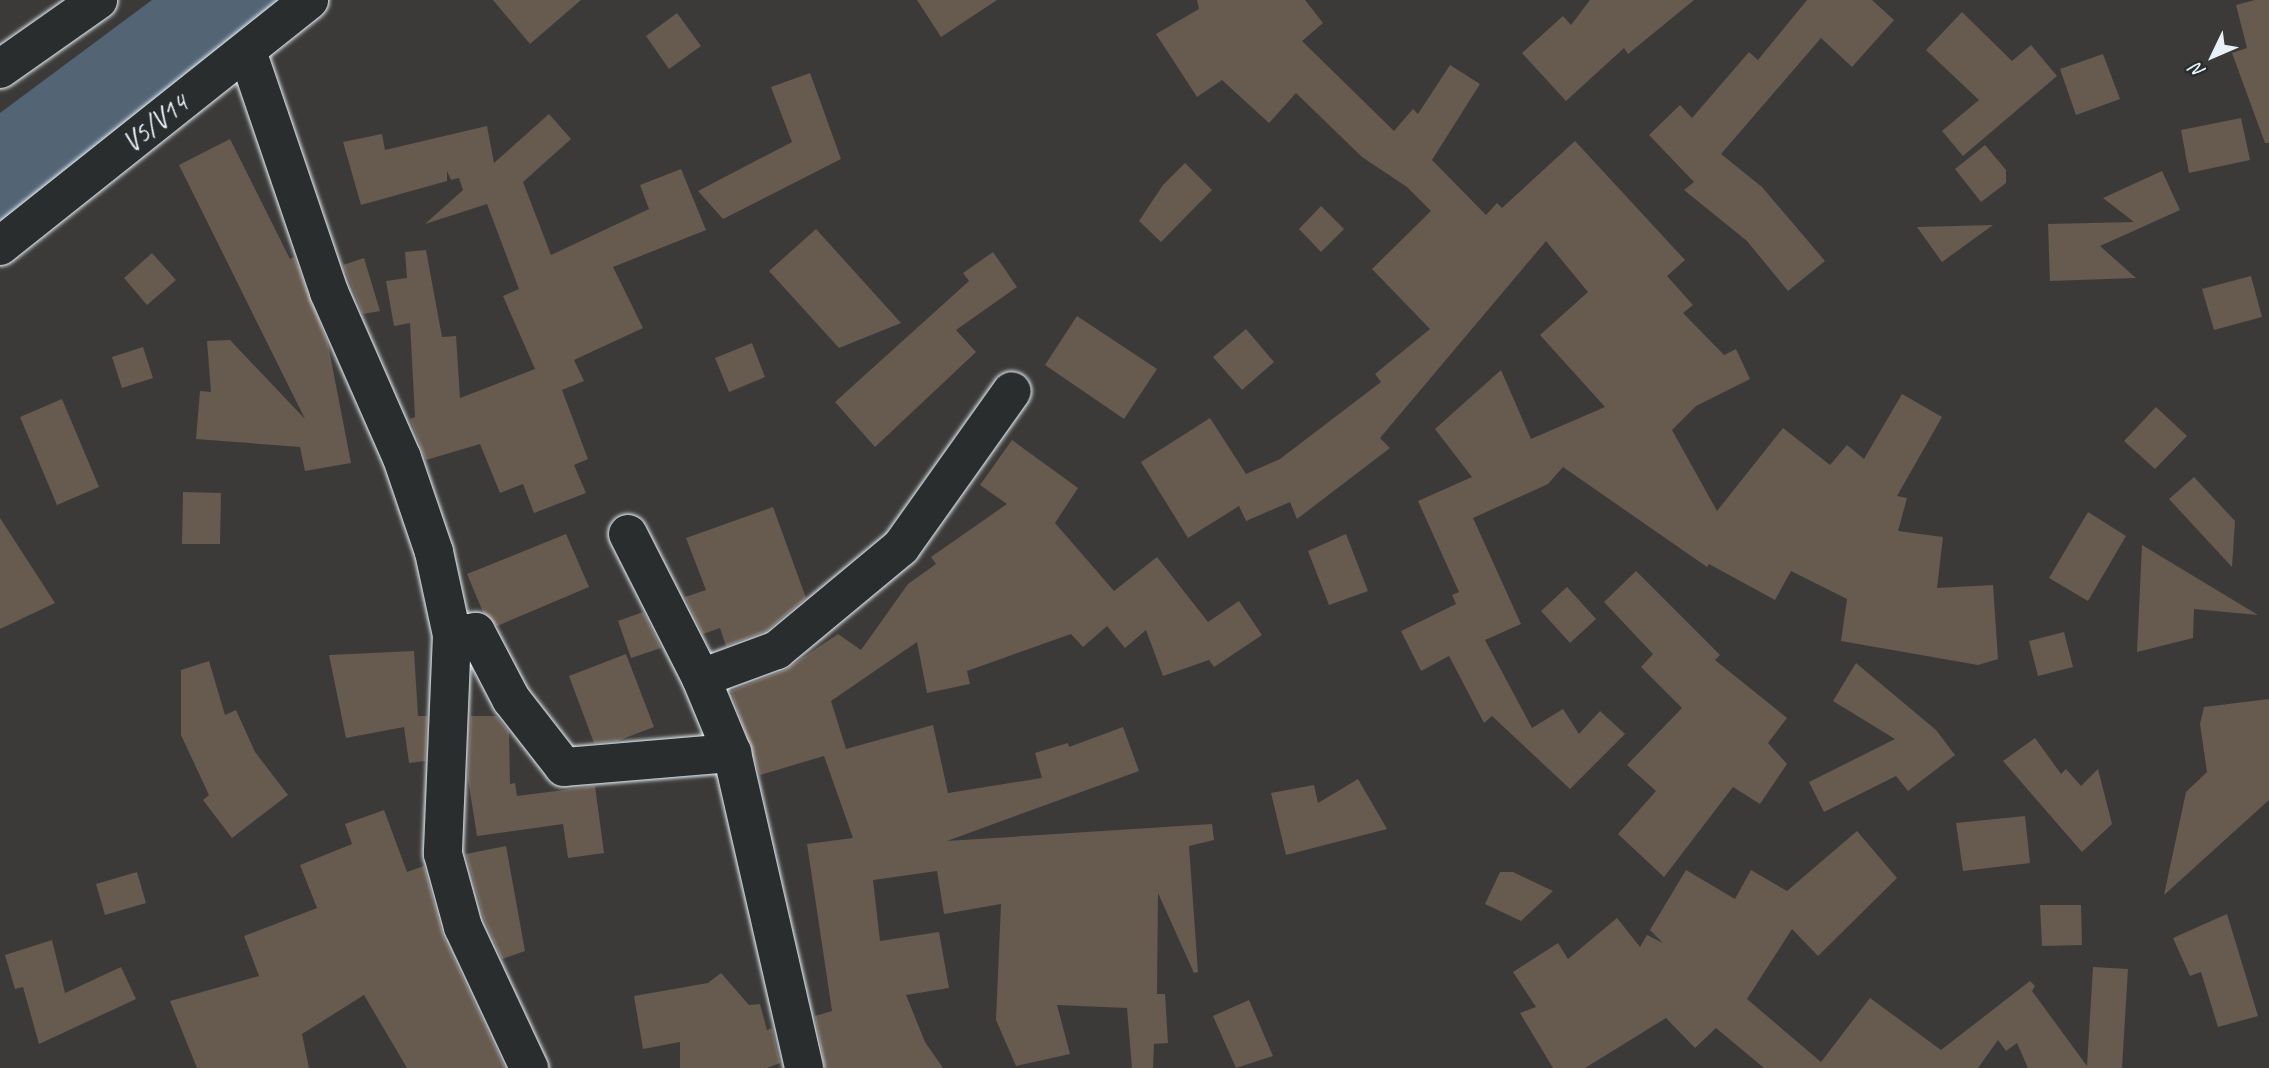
<!DOCTYPE html>
<html>
<head>
<meta charset="utf-8">
<style>
	body { margin:0 }
	#map { position:relative; width:2269px; height:1068px; overflow:hidden; background:#3c3a38; font-family:Caveat,sans-serif }
	div>[style] { position:absolute }
	[style*='--x'] { left:calc(var(--x)*1px); top:calc(var(--y)*1px); width:calc(var(--w)*1px); rotate:calc(var(--a)*1deg) }
	.water>* { inset:0; background:#536575 }
	.building>* { inset:0; background:#675a4e }
	.roads { filter:drop-shadow(0 0 2px #e8f1f8) drop-shadow(0 0 2px #e8f1f8) }
	.minor>* { height:38px; margin:-19px; padding:0 19px; transform-origin:19px; border-radius:19px; background:#2a2d2e }
	span { translate:-50% -50%; white-space:nowrap; text-align:center; line-height:1.15; -webkit-text-stroke:7px #2a2d2e; paint-order:stroke }
	.street-label { font-size:28px; color:#e8f1f8 }
	.north { position:absolute; left:2178px; top:21px; width:70px; height:70px; -webkit-text-stroke:5px #2a2d2e; paint-order:stroke; rotate:226deg; font-size:19px; font-weight:700; line-height:28px; text-align:center; color:#e8f1f8 }
	.north::after { content:''; display:block; margin:auto; width:24px; height:32px; background:#e8f1f8; clip-path:polygon(50% 0,100% 100%,50% 72%,0 100%) }
</style>
</head>
<body>
<div id="map">
	<div class="water">
		<div style="clip-path:polygon(152px 0,283px 0,0 222px,0 113px)"></div>
	</div>
	<div class="building">
		<div style="clip-path:polygon(493px 0,581px 0,530px 44px)"></div>
		<div style="clip-path:polygon(917px 0,997px 0,941px 37px)"></div>
		<div style="clip-path:polygon(1197px 0,1305px 0,1323px 23px,1302px 41px,1394px 131px,1413px 109px,1418px 114px,1450px 65px,1480px 84px,1432px 160px,1486px 215px,1497px 203px,1502px 208px,1575px 141px,1685px 260px,1667px 276px,1693px 305px,1683px 313px,1724px 355px,1736px 349px,1750px 379px,1696px 406px,1672px 430px,1717px 511px,1783px 428px,1830px 465px,1847px 445px,1864px 459px,1902px 394px,1942px 417px,1897px 496px,1907px 498px,1898px 531px,1943px 537px,1937px 588px,1993px 585px,1998px 659px,1978px 665px,1841px 641px,1847px 599px,1791px 571px,1775px 600px,1709px 564px,1707px 567px,1563px 467px,1548px 484px,1473px 518px,1521px 624px,1485px 640px,1532px 728px,1563px 709px,1579px 734px,1600px 711px,1625px 734px,1570px 789px,1492px 716px,1484px 723px,1449px 656px,1421px 671px,1401px 631px,1456px 604px,1452px 595px,1459px 592px,1418px 501px,1472px 477px,1435px 429px,1501px 370px,1531px 439px,1605px 407px,1540px 335px,1588px 292px,1546px 241px,1380px 438px,1390px 448px,1297px 519px,1290px 502px,1246px 521px,1239px 506px,1188px 538px,1141px 462px,1210px 418px,1246px 474px,1280px 459px,1381px 382px,1375px 374px,1430px 329px,1372px 269px,1431px 211px,1407px 187px,1362px 157px,1296px 93px,1269px 123px,1222px 80px,1197px 97px,1156px 34px,1199px 9px)"></div>
		<div style="clip-path:polygon(1590px 0,1694px 0,1628px 54px,1624px 48px,1566px 101px,1522px 53px,1563px 16px,1571px 25px)"></div>
		<div style="clip-path:polygon(1807px 0,1872px 0,1894px 20px,1852px 67px,1821px 38px,1721px 154px,1762px 187px,1825px 261px,1788px 291px,1747px 241px,1684px 190px,1694px 182px,1649px 135px,1680px 105px,1692px 118px,1749px 52px,1758px 60px)"></div>
		<div style="clip-path:polygon(2255px 0,2269px 0,2269px 143px,2265px 143px,2232px 53px,2247px 48px,2236px 5px)"></div>
		<div style="clip-path:polygon(1962px 12px,2012px 61px,2031px 45px,2057px 76px,1963px 156px,1942px 131px,1979px 100px,1926px 50px)"></div>
		<div style="clip-path:polygon(677px 13px,701px 46px,669px 69px,646px 36px)"></div>
		<div style="clip-path:polygon(2103px 54px,2120px 99px,2076px 115px,2060px 69px)"></div>
		<div style="clip-path:polygon(810px 73px,841px 159px,723px 219px,698px 191px,792px 142px,771px 87px)"></div>
		<div style="clip-path:polygon(549px 114px,571px 139px,523px 182px,551px 255px,649px 209px,640px 185px,681px 169px,706px 230px,613px 267px,643px 328px,574px 360px,584px 381px,562px 390px,588px 459px,574px 465px,586px 493px,534px 513px,523px 484px,500px 493px,480px 444px,426px 460px,410px 419px,415px 417px,410px 323px,394px 326px,386px 281px,407px 278px,405px 252px,426px 250px,442px 337px,456px 336px,460px 398px,535px 369px,503px 296px,519px 289px,487px 204px,425px 224px,463px 190px,459px 178px,451px 180px,447px 171px,447px 181px,361px 205px,343px 142px,382px 134px,385px 150px,487px 126px,494px 163px)"></div>
		<div style="clip-path:polygon(2241px 118px,2250px 160px,2189px 173px,2181px 130px)"></div>
		<div style="clip-path:polygon(230px 139px,290px 259px,294px 257px,328px 344px,351px 463px,305px 471px,300px 447px,196px 439px,200px 391px,211px 392px,207px 341px,230px 340px,305px 419px,179px 165px)"></div>
		<div style="clip-path:polygon(1985px 145px,2006px 170px,2006px 183px,1981px 202px,1955px 169px)"></div>
		<div style="clip-path:polygon(1185px 163px,1212px 190px,1161px 242px,1139px 221px,1163px 185px)"></div>
		<div style="clip-path:polygon(2162px 171px,2180px 210px,2100px 246px,2136px 278px,2050px 281px,2048px 224px,2134px 222px,2103px 198px)"></div>
		<div style="clip-path:polygon(1321px 206px,1344px 229px,1321px 252px,1299px 229px)"></div>
		<div style="clip-path:polygon(1993px 225px,1942px 262px,1917px 227px)"></div>
		<div style="clip-path:polygon(816px 229px,901px 323px,839px 348px,769px 271px)"></div>
		<div style="clip-path:polygon(993px 252px,1017px 287px,956px 330px,976px 352px,875px 447px,835px 402px,969px 281px,963px 273px)"></div>
		<div style="clip-path:polygon(152px 253px,176px 280px,147px 305px,124px 278px)"></div>
		<div style="clip-path:polygon(364px 258px,380px 311px,363px 314px,343px 265px)"></div>
		<div style="clip-path:polygon(2251px 276px,2262px 317px,2214px 330px,2202px 289px)"></div>
		<div style="clip-path:polygon(1077px 316px,1157px 369px,1124px 419px,1045px 365px)"></div>
		<div style="clip-path:polygon(1246px 329px,1274px 362px,1242px 390px,1213px 357px)"></div>
		<div style="clip-path:polygon(752px 343px,765px 377px,729px 392px,715px 358px)"></div>
		<div style="clip-path:polygon(143px 347px,153px 378px,122px 388px,112px 357px)"></div>
		<div style="clip-path:polygon(62px 399px,99px 487px,57px 505px,20px 417px)"></div>
		<div style="clip-path:polygon(2156px 407px,2187px 436px,2155px 469px,2124px 441px)"></div>
		<div style="clip-path:polygon(1012px 440px,1078px 488px,1055px 523px,1114px 591px,1157px 557px,1208px 622px,1239px 601px,1262px 635px,1214px 667px,1209px 660px,1163px 676px,1146px 630px,1125px 648px,1107px 626px,1083px 647px,1071px 634px,967px 671px,970px 684px,927px 693px,917px 642px,831px 701px,846px 749px,933px 725px,948px 793px,1042px 778px,1035px 753px,1068px 743px,1069px 747px,1123px 727px,1139px 771px,947px 841px,1212px 824px,1214px 840px,1189px 846px,1198px 972px,1194px 973px,1158px 893px,1157px 994px,1165px 994px,1168px 1043px,1154px 1044px,1153px 1068px,1132px 1068px,1127px 1008px,1057px 1005px,1070px 1054px,1016px 1066px,996px 1020px,1001px 904px,944px 914px,937px 871px,873px 880px,880px 941px,939px 932px,949px 988px,906px 995px,925px 1042px,943px 1068px,825px 1068px,815px 1016px,832px 1011px,807px 844px,853px 838px,824px 756px,760px 775px,731px 691px,785px 670px,838px 634px,861px 650px,908px 584px,936px 564px,931px 557px,1007px 504px,980px 485px)"></div>
		<div style="clip-path:polygon(2194px 477px,2235px 521px,2232px 567px,2169px 499px)"></div>
		<div style="clip-path:polygon(183px 492px,221px 493px,220px 544px,182px 544px)"></div>
		<div style="clip-path:polygon(773px 507px,806px 598px,766px 631px,726px 646px,720px 628px,703px 634px,685px 597px,706px 590px,686px 538px)"></div>
		<div style="clip-path:polygon(2088px 512px,2126px 536px,2088px 601px,2049px 578px)"></div>
		<div style="clip-path:polygon(0 518px,55px 603px,0 629px)"></div>
		<div style="clip-path:polygon(566px 534px,589px 587px,497px 626px,483px 612px,467px 574px)"></div>
		<div style="clip-path:polygon(1346px 534px,1368px 591px,1329px 605px,1308px 551px)"></div>
		<div style="clip-path:polygon(2142px 545px,2258px 615px,2194px 609px,2193px 638px,2137px 652px)"></div>
		<div style="clip-path:polygon(1636px 571px,1720px 655px,1715px 660px,1787px 718px,1768px 743px,1787px 764px,1760px 804px,1733px 787px,1664px 877px,1618px 834px,1656px 791px,1627px 765px,1682px 708px,1641px 667px,1653px 654px,1604px 602px)"></div>
		<div style="clip-path:polygon(1567px 587px,1596px 619px,1570px 643px,1541px 611px)"></div>
		<div style="clip-path:polygon(643px 612px,661px 648px,631px 658px,618px 621px)"></div>
		<div style="clip-path:polygon(2064px 632px,2073px 667px,2038px 676px,2029px 641px)"></div>
		<div style="clip-path:polygon(414px 651px,418px 716px,427px 716px,425px 761px,409px 763px,404px 727px,346px 738px,329px 655px)"></div>
		<div style="clip-path:polygon(626px 654px,654px 727px,617px 741px,594px 743px,569px 676px)"></div>
		<div style="clip-path:polygon(209px 661px,225px 715px,236px 710px,255px 752px,288px 795px,232px 838px,203px 800px,209px 795px,181px 735px,181px 670px)"></div>
		<div style="clip-path:polygon(1856px 663px,1936px 730px,1955px 755px,1908px 791px,1896px 776px,1824px 812px,1809px 782px,1895px 739px,1833px 701px)"></div>
		<div style="clip-path:polygon(2269px 699px,2269px 800px,2164px 895px,2186px 792px,2207px 772px,2200px 724px,2204px 707px)"></div>
		<div style="clip-path:polygon(471px 716px,496px 716px,509px 732px,510px 784px,515px 783px,517px 796px,595px 786px,604px 853px,568px 858px,563px 824px,477px 836px,468px 779px)"></div>
		<div style="clip-path:polygon(2035px 738px,2061px 774px,2066px 769px,2081px 786px,2098px 769px,2112px 824px,2082px 852px,2003px 761px)"></div>
		<div style="clip-path:polygon(1358px 779px,1387px 829px,1286px 855px,1271px 793px,1314px 785px,1318px 803px)"></div>
		<div style="clip-path:polygon(384px 810px,407px 872px,424px 866px,443px 936px,505px 1068px,407px 1068px,364px 995px,302px 1034px,309px 1068px,197px 1068px,170px 1001px,259px 976px,244px 936px,317px 908px,300px 865px,352px 844px,345px 824px)"></div>
		<div style="clip-path:polygon(2025px 816px,2030px 863px,1963px 871px,1956px 823px)"></div>
		<div style="clip-path:polygon(1857px 831px,1897px 878px,1818px 956px,1792px 929px,1747px 999px,1821px 1062px,1870px 998px,1941px 1050px,2030px 981px,2035px 986px,2032px 991px,2087px 1066px,2093px 967px,2128px 969px,2122px 1068px,2028px 1068px,2017px 1043px,2006px 1051px,1998px 1040px,1978px 1068px,1764px 1068px,1716px 1028px,1695px 1048px,1666px 1018px,1585px 1068px,1553px 1068px,1520px 1013px,1536px 1007px,1513px 972px,1558px 943px,1568px 959px,1617px 918px,1640px 947px,1647px 935px,1663px 943px,1650px 930px,1686px 870px,1735px 899px,1751px 870px,1787px 891px)"></div>
		<div style="clip-path:polygon(506px 846px,525px 951px,502px 959px,484px 919px,466px 854px)"></div>
		<div style="clip-path:polygon(137px 872px,146px 903px,105px 915px,96px 884px)"></div>
		<div style="clip-path:polygon(1500px 872px,1513px 872px,1553px 891px,1521px 921px,1485px 904px)"></div>
		<div style="clip-path:polygon(2040px 905px,2081px 905px,2082px 945px,2042px 946px)"></div>
		<div style="clip-path:polygon(2227px 914px,2258px 1016px,2218px 1027px,2201px 972px,2190px 976px,2173px 938px)"></div>
		<div style="clip-path:polygon(52px 940px,65px 993px,121px 967px,136px 999px,39px 1044px,23px 987px,15px 989px,5px 955px)"></div>
		<div style="clip-path:polygon(721px 973px,749px 1005px,760px 1004px,767px 1030px,772px 1028px,780px 1063px,767px 1068px,680px 1068px,680px 1042px,643px 1049px,634px 996px,708px 983px)"></div>
		<div style="clip-path:polygon(1249px 1000px,1273px 1056px,1236px 1068px,1213px 1016px)"></div>
	</div>
	<div class="roads">
		<div class="minor">
			<div style="--x:247;--y:51;--w:255;--a:71.2"></div>
			<div style="--x:329;--y:292;--w:181;--a:66.3"></div>
			<div style="--x:402;--y:458;--w:99;--a:71.2"></div>
			<div style="--x:434;--y:552;--w:85;--a:77.8"></div>
			<div style="--x:452;--y:635;--w:219;--a:92.4"></div>
			<div style="--x:443;--y:854;--w:76;--a:74.7"></div>
			<div style="--x:463;--y:927;--w:156;--a:64.9"></div>
			<div style="--x:0;--y:69;--w:120;--a:-35.1"></div>
			<div style="--x:0;--y:246;--w:395;--a:-38.5"></div>
			<div style="--x:628;--y:534;--w:161;--a:63.1"></div>
			<div style="--x:701;--y:678;--w:81;--a:67.5"></div>
			<div style="--x:732;--y:753;--w:323;--a:77.1"></div>
			<div style="--x:452;--y:635;--w:24;--a:-7"></div>
			<div style="--x:476;--y:632;--w:76;--a:62.4"></div>
			<div style="--x:511;--y:699;--w:86;--a:52.1"></div>
			<div style="--x:564;--y:767;--w:169;--a:-4.8"></div>
			<div style="--x:701;--y:678;--w:81;--a:-20.2"></div>
			<div style="--x:777;--y:650;--w:161;--a:-39.7"></div>
			<div style="--x:901;--y:547;--w:191;--a:-54.6"></div>
		</div>
	</div>
	<div class="street-label">
		<span style="left:155px;top:123px;rotate:-38deg">V5/V14</span>
	</div>
	<div class="north">N</div>
</div>
</body>
</html>
